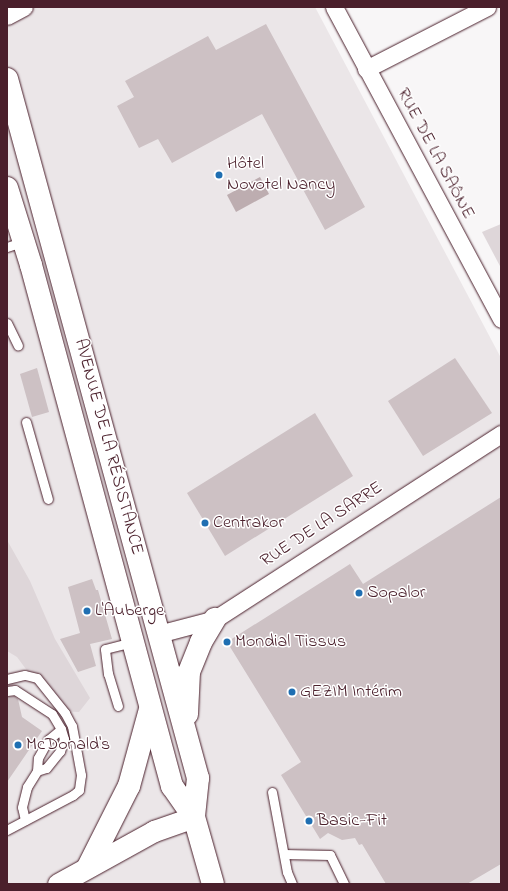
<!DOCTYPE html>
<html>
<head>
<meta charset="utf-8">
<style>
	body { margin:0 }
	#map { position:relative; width:508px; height:891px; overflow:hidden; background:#f8f6f7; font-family:"Indie Flower",sans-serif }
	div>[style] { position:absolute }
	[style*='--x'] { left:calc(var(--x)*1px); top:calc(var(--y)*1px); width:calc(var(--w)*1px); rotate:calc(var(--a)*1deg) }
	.built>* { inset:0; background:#ebe6e8 }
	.green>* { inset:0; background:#ded6d9 }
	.water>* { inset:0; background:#bdadb0 }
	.building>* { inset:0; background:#cdc1c4 }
	.roads { filter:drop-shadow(0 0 1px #4a1f2b) drop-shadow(0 0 1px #4a1f2b) }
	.service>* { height:9px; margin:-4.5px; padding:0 4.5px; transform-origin:4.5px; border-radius:4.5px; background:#fff }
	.minor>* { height:17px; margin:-8.5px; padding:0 8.5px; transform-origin:8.5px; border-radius:8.5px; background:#fff }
	.tertiary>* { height:21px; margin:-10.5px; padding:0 10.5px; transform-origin:10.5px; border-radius:10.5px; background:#fff }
	.secondary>* { height:22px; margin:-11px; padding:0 11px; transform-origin:11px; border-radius:11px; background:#fff }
	.dots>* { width:11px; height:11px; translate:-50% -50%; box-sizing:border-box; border:2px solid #fff; border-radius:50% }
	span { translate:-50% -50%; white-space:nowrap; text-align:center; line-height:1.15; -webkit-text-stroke:3px #fff; paint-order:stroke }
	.street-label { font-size:18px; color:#4a1f2b }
	.poi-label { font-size:18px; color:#4a1f2b }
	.left { translate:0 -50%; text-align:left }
	.frame { position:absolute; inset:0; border:8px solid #4a1f2b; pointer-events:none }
</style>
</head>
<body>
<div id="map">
	<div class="built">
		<div style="clip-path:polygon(7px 7px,315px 7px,501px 358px,501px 884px,7px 884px)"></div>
	</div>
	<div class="green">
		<div style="clip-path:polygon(501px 224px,501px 268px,482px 232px)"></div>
		<div style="clip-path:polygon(7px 540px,30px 581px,55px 639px,90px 698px,79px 712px,57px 711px,17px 657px,7px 651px)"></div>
	</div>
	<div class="water">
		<div style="clip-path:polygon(260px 177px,269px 194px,236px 212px,227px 195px)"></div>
	</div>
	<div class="building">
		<div style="clip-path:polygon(266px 24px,365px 207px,325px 230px,262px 114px,172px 163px,158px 139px,139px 148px,117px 106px,134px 97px,125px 81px,208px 36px,216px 50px)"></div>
		<div style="clip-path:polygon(455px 358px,492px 413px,423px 456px,388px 401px)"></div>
		<div style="clip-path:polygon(37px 368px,49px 412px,32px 417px,20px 374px)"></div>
		<div style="clip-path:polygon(315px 413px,353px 476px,225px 556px,187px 493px)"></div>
		<div style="clip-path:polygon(501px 497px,501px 864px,467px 884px,386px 884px,362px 844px,359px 845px,355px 838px,342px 840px,328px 833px,320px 839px,281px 775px,301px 762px,227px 642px,350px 564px,363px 584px)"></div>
		<div style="clip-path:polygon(92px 579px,96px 590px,98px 590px,112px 639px,90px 644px,96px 666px,78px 672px,60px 639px,80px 633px,68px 587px)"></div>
		<div style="clip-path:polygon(14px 696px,18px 699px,22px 717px,42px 731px,7px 782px,7px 697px)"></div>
	</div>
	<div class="roads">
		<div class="service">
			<div style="--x:7;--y:247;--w:18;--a:-19"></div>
			<div style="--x:7;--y:323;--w:25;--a:64"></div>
			<div style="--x:26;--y:422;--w:80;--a:74.1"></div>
			<div style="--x:7;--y:679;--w:18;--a:-13"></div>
			<div style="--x:25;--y:675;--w:12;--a:14"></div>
			<div style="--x:37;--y:678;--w:45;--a:51.3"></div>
			<div style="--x:65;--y:713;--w:15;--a:62"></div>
			<div style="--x:72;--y:726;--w:50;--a:79.6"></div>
			<div style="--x:81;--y:775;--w:15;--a:98"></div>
			<div style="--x:79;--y:790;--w:8;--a:140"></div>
			<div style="--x:73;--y:795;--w:75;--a:152.1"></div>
			<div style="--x:7;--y:691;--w:8;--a:-7"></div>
			<div style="--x:15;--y:690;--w:44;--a:33"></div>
			<div style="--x:52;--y:714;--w:17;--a:59"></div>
			<div style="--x:61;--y:729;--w:10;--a:73"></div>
			<div style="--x:64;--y:739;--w:13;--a:108"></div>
			<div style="--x:60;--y:751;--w:22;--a:129"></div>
			<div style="--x:46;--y:768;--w:9;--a:162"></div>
			<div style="--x:118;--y:706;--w:34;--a:-107"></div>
			<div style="--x:108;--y:674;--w:25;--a:-97"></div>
			<div style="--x:105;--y:649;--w:29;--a:-14"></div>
			<div style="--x:272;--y:792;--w:81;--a:79.4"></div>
			<div style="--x:287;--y:872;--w:13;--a:67"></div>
			<div style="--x:25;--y:820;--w:13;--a:-103"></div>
			<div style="--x:22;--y:807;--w:21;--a:-76"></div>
			<div style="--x:27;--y:787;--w:19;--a:-58"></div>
			<div style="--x:37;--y:771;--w:13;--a:-86"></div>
			<div style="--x:38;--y:758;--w:21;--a:-61"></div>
			<div style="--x:48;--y:740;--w:17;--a:-40"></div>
			<div style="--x:284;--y:854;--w:46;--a:1.2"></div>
			<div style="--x:330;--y:855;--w:32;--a:64"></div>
		</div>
		<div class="minor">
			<div style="--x:334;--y:7;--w:354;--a:61.8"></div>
			<div style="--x:7;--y:16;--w:19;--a:-28"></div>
			<div style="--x:366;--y:69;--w:136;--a:-27.1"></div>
			<div style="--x:158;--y:634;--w:59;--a:-14.7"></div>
			<div style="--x:215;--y:619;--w:341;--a:-32.9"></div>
		</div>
		<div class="tertiary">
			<div style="--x:58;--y:884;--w:110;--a:-28.9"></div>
			<div style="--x:154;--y:831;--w:42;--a:-19.3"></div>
		</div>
		<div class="secondary">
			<div style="--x:7;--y:79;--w:725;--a:74.72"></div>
			<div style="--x:198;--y:778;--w:39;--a:96"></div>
			<div style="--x:7;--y:188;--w:81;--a:72.7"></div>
			<div style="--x:31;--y:265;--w:540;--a:74.86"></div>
			<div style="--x:172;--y:786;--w:38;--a:55"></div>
			<div style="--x:194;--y:817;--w:70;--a:74.2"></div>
			<div style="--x:187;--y:714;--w:42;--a:-87.3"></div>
			<div style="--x:189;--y:672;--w:32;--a:-68"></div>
			<div style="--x:201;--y:642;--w:27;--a:-59"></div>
			<div style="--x:88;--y:867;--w:91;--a:-63.2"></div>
			<div style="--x:129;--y:786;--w:80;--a:-74.7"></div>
		</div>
	</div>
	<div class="dots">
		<div style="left:219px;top:175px;background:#1f6fb2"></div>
		<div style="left:205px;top:523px;background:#1f6fb2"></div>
		<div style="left:359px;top:593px;background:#1f6fb2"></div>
		<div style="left:87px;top:611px;background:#1f6fb2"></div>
		<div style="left:227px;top:642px;background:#1f6fb2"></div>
		<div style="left:292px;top:692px;background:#1f6fb2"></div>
		<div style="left:18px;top:745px;background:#1f6fb2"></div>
		<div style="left:309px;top:821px;background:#1f6fb2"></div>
	</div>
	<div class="street-label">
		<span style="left:435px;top:154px;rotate:62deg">RUE DE LA SAÔNE</span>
		<span style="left:108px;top:447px;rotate:75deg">AVENUE DE LA RÉSISTANCE</span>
		<span style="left:322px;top:525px;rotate:-33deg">RUE DE LA SARRE</span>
	</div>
	<div class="poi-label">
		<span class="left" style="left:227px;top:175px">Hôtel<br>Novotel Nancy</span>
		<span class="left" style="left:213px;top:523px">Centrakor</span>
		<span class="left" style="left:367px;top:593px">Sopalor</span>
		<span class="left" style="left:95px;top:611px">L'Auberge</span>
		<span class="left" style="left:235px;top:642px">Mondial Tissus</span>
		<span class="left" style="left:300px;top:692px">GEZIM Intérim</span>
		<span class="left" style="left:26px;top:745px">McDonald's</span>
		<span class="left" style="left:317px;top:821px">Basic-Fit</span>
	</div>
	<div class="frame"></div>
</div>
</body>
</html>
